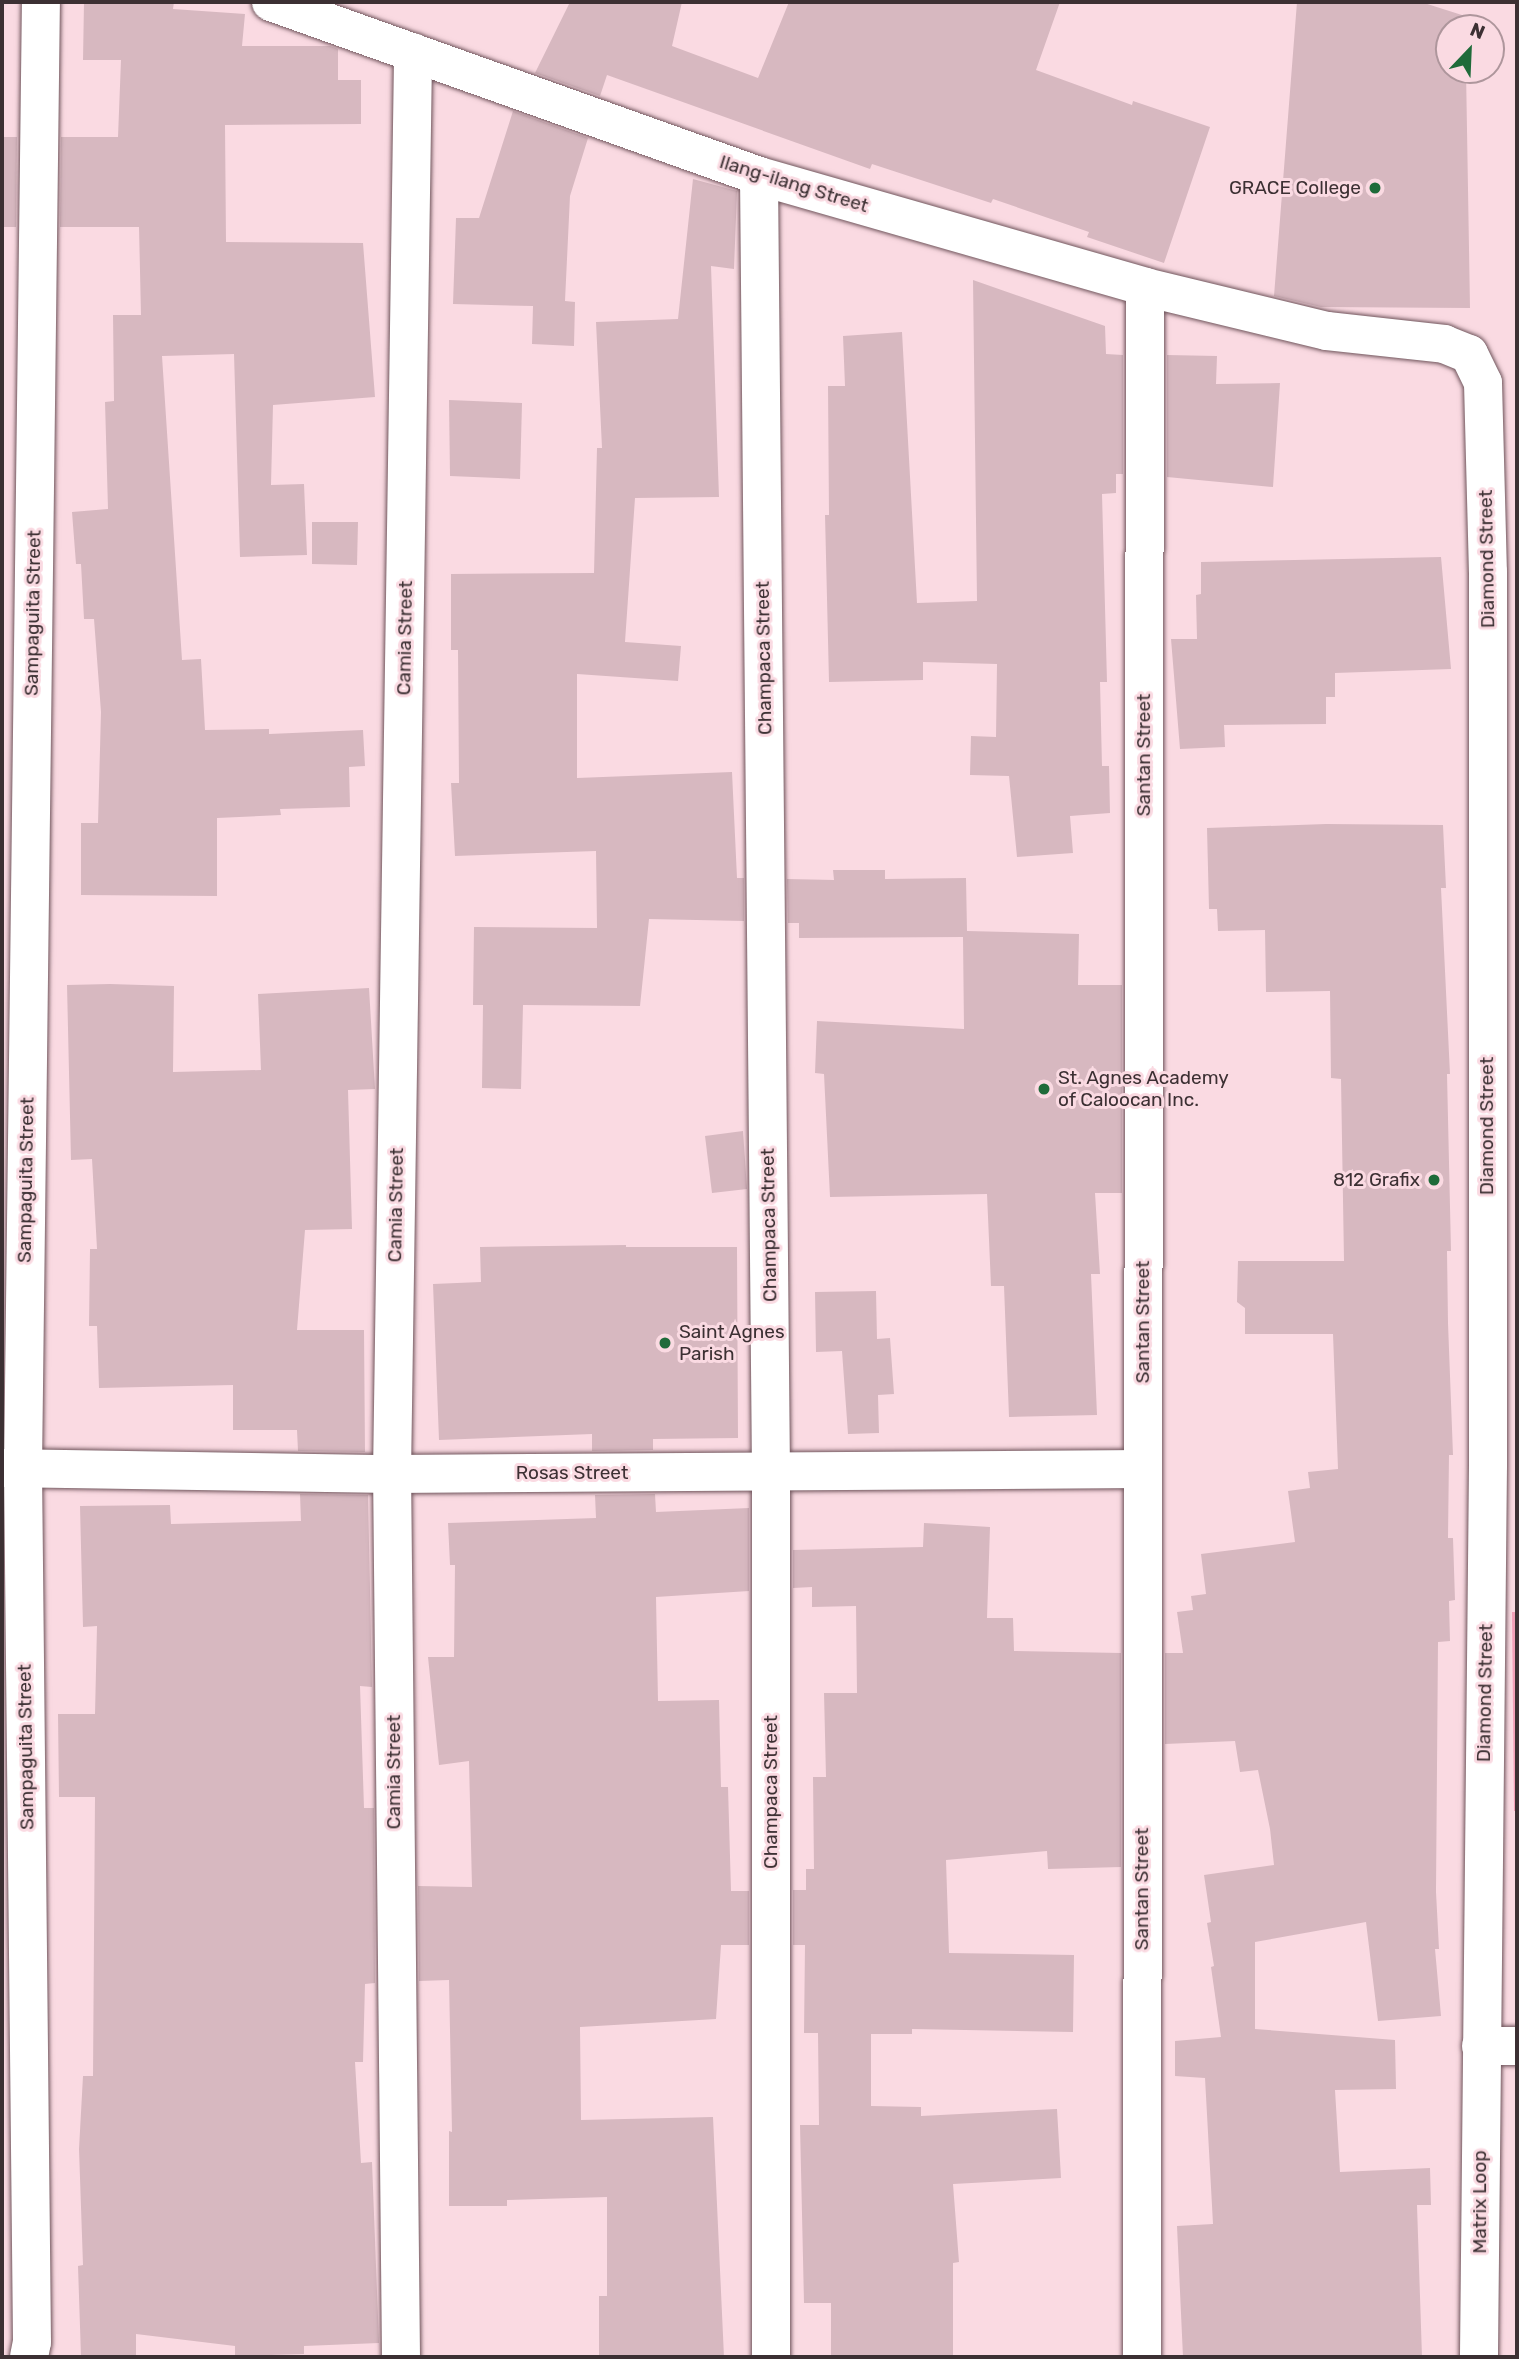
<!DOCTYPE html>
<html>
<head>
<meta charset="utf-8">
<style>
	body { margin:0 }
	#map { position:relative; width:1519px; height:2359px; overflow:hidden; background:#fadae2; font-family:Rubik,sans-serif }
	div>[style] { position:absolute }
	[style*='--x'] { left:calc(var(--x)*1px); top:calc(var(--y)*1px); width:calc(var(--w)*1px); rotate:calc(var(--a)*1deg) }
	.green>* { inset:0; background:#f3a0b8 }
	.building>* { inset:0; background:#d7b8c0 }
	.roads { filter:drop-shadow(0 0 2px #70555c) drop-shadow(0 0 2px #70555c) }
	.minor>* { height:38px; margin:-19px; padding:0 19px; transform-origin:19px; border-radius:19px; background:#fff }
	.dots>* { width:19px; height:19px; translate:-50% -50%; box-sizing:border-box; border:4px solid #fadae2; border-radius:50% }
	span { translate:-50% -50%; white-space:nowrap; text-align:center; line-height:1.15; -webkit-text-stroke:6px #fadae2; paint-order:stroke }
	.street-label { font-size:19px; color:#3c3033 }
	.poi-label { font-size:19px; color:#3c3033 }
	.right { translate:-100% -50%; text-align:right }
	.left { translate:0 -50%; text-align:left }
	.frame { position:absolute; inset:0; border:4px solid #3c3033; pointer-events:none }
	.north { position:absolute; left:1435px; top:14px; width:70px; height:70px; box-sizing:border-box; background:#fadae2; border:2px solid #ae969c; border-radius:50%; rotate:23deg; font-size:19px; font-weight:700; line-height:28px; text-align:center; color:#3c3033 }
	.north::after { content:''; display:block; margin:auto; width:24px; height:32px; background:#1f6b3a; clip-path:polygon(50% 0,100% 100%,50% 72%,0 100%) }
</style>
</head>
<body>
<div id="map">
	<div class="green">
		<div style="clip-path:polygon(1512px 1612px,1517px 1612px,1517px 1811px,1514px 1811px)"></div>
	</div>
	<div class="building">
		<div style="clip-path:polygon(84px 2px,174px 2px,173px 9px,245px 14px,242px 46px,330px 46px,338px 49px,338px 80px,361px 80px,361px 124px,225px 125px,226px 242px,363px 243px,375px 397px,273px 405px,271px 485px,304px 484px,307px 555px,240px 557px,234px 354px,162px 356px,182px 660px,201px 659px,205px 730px,269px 729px,269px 734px,363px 730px,365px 766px,349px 767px,350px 807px,280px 809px,281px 815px,217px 818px,217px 896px,81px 895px,81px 823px,98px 823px,101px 712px,94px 619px,84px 619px,81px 564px,76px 564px,72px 512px,108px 509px,105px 402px,114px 401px,113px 315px,141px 315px,139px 227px,60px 227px,61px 137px,118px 137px,121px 60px,83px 60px)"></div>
		<div style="clip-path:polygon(570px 2px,682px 2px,672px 46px,758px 78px,789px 2px,1060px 2px,1036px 70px,1132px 105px,1133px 101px,1210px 127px,1164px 263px,1087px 237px,1089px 232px,993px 199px,991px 203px,872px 164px,870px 169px,607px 75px,600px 96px,535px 73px)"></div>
		<div style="clip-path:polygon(1297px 2px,1421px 2px,1465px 16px,1466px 28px,1449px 28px,1449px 70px,1466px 70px,1470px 308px,1321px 307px,1274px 296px)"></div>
		<div style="clip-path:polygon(513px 111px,588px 138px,570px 196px,565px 301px,575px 302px,574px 346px,532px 344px,533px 306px,453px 304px,456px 218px,479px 218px)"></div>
		<div style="clip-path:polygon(2px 137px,17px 137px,16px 227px,2px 227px)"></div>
		<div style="clip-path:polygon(693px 179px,737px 191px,734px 269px,711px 266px,719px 497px,635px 498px,625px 642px,681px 646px,678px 681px,577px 674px,577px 778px,732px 772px,737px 878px,744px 878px,744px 921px,649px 919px,640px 1006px,523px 1005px,521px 1089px,482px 1088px,483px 1005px,473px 1005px,474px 927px,597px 928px,596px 851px,455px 856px,451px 783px,459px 783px,458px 650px,451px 650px,451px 574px,594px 573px,597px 448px,602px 448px,596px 322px,678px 319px)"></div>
		<div style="clip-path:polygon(973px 280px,1105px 326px,1106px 354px,1123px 355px,1123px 474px,1116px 474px,1116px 493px,1102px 494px,1107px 682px,1100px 682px,1102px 766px,1109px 766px,1110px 813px,1070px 816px,1073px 853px,1017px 857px,1009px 776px,970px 775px,971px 736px,996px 737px,997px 664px,923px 662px,923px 680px,829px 682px,825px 515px,829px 515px,828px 386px,845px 386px,843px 336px,902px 332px,917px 603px,977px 601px)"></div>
		<div style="clip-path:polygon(1167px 355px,1217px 356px,1216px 384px,1280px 383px,1273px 487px,1167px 477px)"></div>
		<div style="clip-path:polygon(449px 400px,522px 403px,520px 479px,450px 476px)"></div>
		<div style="clip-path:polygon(312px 522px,358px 522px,357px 565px,312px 564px)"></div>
		<div style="clip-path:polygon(1441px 557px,1451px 669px,1335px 673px,1335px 697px,1326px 697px,1326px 724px,1224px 725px,1225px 747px,1180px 749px,1171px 639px,1197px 639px,1196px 595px,1201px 594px,1201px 562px)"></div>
		<div style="clip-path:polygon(1326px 824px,1443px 825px,1446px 888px,1441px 888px,1450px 1074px,1447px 1074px,1451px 1251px,1447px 1251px,1448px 1323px,1453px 1455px,1449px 1455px,1448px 1538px,1453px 1538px,1455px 1600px,1449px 1601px,1450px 1641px,1438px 1642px,1436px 1892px,1439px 1949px,1435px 1949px,1441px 2016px,1378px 2021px,1366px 1922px,1255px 1942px,1255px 2029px,1395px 2040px,1396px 2089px,1335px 2090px,1340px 2172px,1430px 2168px,1431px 2205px,1417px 2205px,1422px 2357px,1306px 2357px,1299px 2355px,1183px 2357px,1177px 2226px,1213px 2224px,1205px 2078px,1175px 2076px,1175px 2041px,1221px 2037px,1211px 1967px,1214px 1966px,1207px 1923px,1211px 1922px,1204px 1875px,1274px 1865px,1270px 1829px,1258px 1770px,1240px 1772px,1235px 1741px,1165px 1744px,1165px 1653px,1183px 1653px,1177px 1612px,1193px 1610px,1191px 1596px,1206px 1594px,1201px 1554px,1295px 1542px,1288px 1491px,1310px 1488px,1308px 1472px,1338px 1469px,1333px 1334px,1245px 1334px,1245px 1308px,1237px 1302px,1238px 1261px,1344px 1261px,1341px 1079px,1331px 1078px,1330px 991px,1266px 992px,1265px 930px,1218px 931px,1217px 909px,1209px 909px,1207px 828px)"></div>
		<div style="clip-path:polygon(833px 870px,885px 870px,885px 879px,966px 878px,967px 931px,1079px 934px,1078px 985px,1122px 985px,1122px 1193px,1095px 1193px,1100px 1274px,1091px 1274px,1097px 1415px,1009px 1417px,1004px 1286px,991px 1286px,987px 1194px,830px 1197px,824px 1074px,815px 1073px,817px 1021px,964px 1029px,963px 937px,799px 938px,799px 923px,788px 923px,787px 879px,834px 880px)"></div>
		<div style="clip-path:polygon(110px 984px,174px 986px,173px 1072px,261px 1070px,258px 994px,369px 988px,375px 1089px,348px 1090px,352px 1229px,305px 1230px,297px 1330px,364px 1330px,365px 1452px,298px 1451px,297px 1430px,233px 1430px,233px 1385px,99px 1388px,97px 1326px,89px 1326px,90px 1249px,97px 1249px,92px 1159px,71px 1160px,67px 985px)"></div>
		<div style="clip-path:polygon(743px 1131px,747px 1189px,712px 1193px,705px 1136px)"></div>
		<div style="clip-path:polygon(626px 1245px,626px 1247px,737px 1247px,738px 1438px,653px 1439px,653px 1450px,592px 1451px,592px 1434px,439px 1440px,433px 1284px,481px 1282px,480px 1247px)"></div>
		<div style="clip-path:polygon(876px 1291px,877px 1339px,890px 1338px,894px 1394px,878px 1395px,879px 1433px,848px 1434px,842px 1351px,816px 1352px,815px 1292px)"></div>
		<div style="clip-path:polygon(300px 1494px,368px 1495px,372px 1687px,360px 1686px,364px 1808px,374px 1808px,375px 1983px,365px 1984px,363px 2062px,355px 2062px,361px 2163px,372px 2162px,379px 2343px,304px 2346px,304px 2354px,235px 2356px,235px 2346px,136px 2334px,136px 2357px,81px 2357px,78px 2266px,83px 2265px,79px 2149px,83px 2076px,93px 2076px,95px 1797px,59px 1797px,58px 1714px,95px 1714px,97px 1626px,83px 1627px,80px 1506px,170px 1505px,171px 1524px,301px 1521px)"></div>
		<div style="clip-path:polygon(655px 1494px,656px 1512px,749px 1508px,749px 1591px,656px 1597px,658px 1701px,719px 1700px,721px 1787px,728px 1787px,731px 1891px,749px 1891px,749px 1945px,721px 1945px,716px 2019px,580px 2027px,581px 2120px,713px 2117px,724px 2357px,599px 2357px,599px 2296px,607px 2296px,607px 2197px,507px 2200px,507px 2206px,449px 2206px,449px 2131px,452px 2132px,449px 1980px,419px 1981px,418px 1886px,472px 1887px,469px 1761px,439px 1765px,428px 1657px,454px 1657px,455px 1565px,450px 1565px,448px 1523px,596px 1518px,595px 1495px)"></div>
		<div style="clip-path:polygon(924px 1523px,990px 1527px,987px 1618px,1013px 1618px,1014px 1651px,1121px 1653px,1121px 1867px,1048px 1869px,1047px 1851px,946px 1860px,949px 1953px,1074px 1955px,1073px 2032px,912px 2029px,912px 2034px,871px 2034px,871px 2106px,921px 2107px,921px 2116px,1057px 2109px,1061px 2178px,953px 2184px,959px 2262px,953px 2263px,953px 2357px,831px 2357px,831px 2303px,804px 2303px,800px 2125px,819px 2125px,818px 2033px,804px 2033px,805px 1945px,793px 1945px,793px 1890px,806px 1890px,806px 1869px,814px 1869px,813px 1777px,826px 1777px,824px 1693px,857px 1693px,856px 1606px,812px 1607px,812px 1587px,793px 1588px,793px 1550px,923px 1547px)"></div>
	</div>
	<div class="roads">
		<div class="minor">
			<div style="--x:271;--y:2;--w:518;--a:19.62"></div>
			<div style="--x:759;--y:176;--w:402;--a:16"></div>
			<div style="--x:1145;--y:287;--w:187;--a:13.6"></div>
			<div style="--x:1327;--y:331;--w:118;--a:6.3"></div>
			<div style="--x:1444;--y:344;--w:27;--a:22"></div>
			<div style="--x:1469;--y:354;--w:32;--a:64"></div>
			<div style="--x:1483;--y:383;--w:189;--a:88.5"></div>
			<div style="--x:1488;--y:572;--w:893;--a:90"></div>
			<div style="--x:1488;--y:1465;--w:892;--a:90.58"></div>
			<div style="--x:759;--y:176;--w:1295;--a:89.47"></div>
			<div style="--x:771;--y:1471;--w:886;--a:90"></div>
			<div style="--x:2;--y:1468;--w:390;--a:0.9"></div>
			<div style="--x:392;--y:1474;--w:751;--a:-0.38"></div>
			<div style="--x:1481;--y:2046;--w:36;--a:0"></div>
			<div style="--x:29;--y:2357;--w:15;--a:-79"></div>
			<div style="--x:32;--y:2342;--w:873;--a:-90.59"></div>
			<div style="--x:23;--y:1469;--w:1467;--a:-89.3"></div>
			<div style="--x:401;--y:2357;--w:883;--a:-90.58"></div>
			<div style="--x:392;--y:1474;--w:1422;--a:-89.15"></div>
			<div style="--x:1142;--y:2357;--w:2070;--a:-89.92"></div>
		</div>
	</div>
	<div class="dots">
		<div style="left:1375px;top:188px;background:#1f6b3a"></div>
		<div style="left:1044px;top:1089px;background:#1f6b3a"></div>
		<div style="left:1434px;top:1180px;background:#1f6b3a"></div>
		<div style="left:665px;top:1343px;background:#1f6b3a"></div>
	</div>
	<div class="street-label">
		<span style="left:794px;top:184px;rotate:17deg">Ilang-ilang Street</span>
		<span style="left:1487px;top:559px;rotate:-91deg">Diamond Street</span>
		<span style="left:33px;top:613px;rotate:-89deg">Sampaguita Street</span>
		<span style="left:405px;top:638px;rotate:-89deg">Camia Street</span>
		<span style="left:764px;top:658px;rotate:-91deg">Champaca Street</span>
		<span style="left:1144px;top:755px;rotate:-90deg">Santan Street</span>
		<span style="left:1487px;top:1126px;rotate:-90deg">Diamond Street</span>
		<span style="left:26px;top:1180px;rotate:-89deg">Sampaguita Street</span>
		<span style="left:396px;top:1205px;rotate:-89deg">Camia Street</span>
		<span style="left:769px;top:1225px;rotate:-91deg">Champaca Street</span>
		<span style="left:1143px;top:1322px;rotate:-90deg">Santan Street</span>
		<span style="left:572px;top:1473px">Rosas Street</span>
		<span style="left:1485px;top:1693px;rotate:-89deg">Diamond Street</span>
		<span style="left:26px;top:1747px;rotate:-91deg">Sampaguita Street</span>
		<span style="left:394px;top:1772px;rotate:-90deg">Camia Street</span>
		<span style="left:771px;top:1792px;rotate:-90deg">Champaca Street</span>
		<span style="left:1142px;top:1889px;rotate:-90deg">Santan Street</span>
		<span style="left:1480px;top:2202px;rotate:-90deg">Matrix Loop</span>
	</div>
	<div class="poi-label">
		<span class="right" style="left:1361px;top:188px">GRACE College</span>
		<span class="left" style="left:1058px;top:1089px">St. Agnes Academy<br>of Caloocan Inc.</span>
		<span class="right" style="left:1420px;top:1180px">812 Grafix</span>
		<span class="left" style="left:679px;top:1343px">Saint Agnes<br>Parish</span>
	</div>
	<div class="frame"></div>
	<div class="north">N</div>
</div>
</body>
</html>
